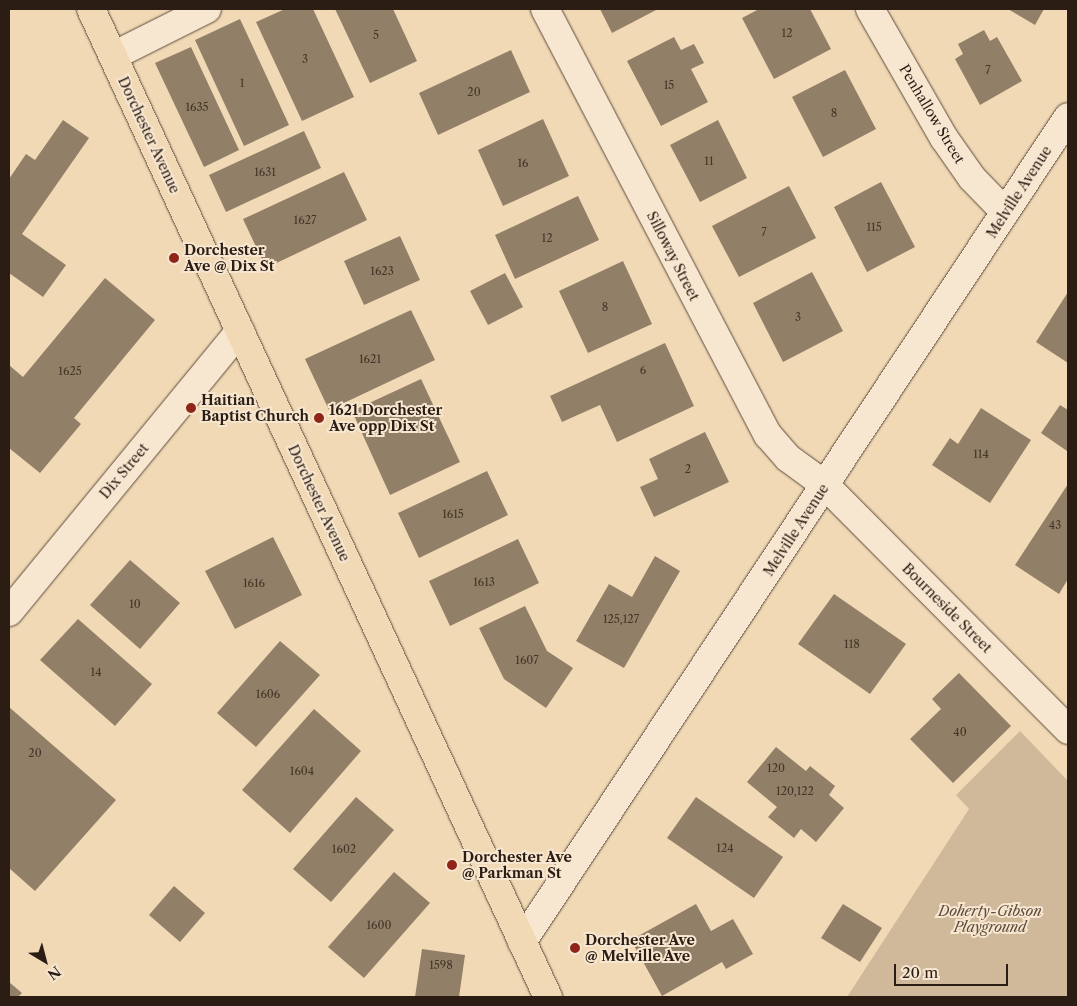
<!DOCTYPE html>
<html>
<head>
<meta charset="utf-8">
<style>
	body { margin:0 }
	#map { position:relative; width:1077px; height:1006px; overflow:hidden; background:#f2d9b6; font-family:"Libre Caslon Text",serif }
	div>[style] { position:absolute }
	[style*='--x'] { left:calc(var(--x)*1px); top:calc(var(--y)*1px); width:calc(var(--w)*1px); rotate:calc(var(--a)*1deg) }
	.green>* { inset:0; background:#d0b99a }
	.building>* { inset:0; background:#927f68 }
	.roads { filter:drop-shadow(0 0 1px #5d4c3c) drop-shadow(0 0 1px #5d4c3c) }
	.street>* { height:28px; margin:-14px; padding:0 14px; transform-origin:14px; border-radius:14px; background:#f7e6d0 }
	.secondary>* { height:28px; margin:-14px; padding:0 14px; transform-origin:14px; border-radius:14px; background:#f7e6d0 }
	.primary>* { height:28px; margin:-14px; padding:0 14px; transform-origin:14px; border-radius:14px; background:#f2d9b6 }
	.dots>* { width:14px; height:14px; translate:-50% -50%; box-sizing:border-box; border:2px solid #f7e6d0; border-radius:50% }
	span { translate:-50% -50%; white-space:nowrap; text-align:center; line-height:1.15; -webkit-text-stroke:4px #f7e6d0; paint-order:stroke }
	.number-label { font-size:11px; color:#453628 }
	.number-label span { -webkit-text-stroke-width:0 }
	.street-label { font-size:14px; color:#2b1d13 }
	.poi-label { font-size:14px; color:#2b1d13; font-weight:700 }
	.left { translate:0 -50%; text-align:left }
	.park-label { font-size:14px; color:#5d4c3c; font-style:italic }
	.frame { position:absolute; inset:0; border:10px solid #2b1d13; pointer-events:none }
	.north { position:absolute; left:20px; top:936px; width:50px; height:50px; -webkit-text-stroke:4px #f7e6d0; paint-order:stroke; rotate:143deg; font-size:14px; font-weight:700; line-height:20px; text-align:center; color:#2b1d13 }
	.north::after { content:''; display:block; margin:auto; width:18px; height:22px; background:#2b1d13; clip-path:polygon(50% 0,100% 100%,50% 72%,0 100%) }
	.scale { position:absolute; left:894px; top:964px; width:114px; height:22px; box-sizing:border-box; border:2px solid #2b1d13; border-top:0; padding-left:6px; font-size:15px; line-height:18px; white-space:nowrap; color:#2b1d13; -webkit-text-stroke:4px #f7e6d0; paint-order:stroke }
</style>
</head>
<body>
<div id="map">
	<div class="green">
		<div style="clip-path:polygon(1020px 731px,1068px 781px,1068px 997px,847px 997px,969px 809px,956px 795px)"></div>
	</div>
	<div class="building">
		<div style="clip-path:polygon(285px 9px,313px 9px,354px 97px,302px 121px,256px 22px)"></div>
		<div style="clip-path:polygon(335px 9px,393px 9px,417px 61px,370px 83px)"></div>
		<div style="clip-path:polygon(600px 9px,658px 9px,612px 33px)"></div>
		<div style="clip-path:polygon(759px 9px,810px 9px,831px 49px,774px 79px,742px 18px)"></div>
		<div style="clip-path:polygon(1008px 9px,1044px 9px,1035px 25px)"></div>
		<div style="clip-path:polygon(240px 19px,289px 125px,244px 146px,195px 40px)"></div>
		<div style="clip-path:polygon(984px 30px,990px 41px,997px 37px,1022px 81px,980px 105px,955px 59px,963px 54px,958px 44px)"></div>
		<div style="clip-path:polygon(674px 37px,681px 50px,694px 44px,704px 63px,691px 69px,708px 102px,661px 126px,627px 61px)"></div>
		<div style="clip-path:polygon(191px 47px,239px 150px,204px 167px,155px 63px)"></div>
		<div style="clip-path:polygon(511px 50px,530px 92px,438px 135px,419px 93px)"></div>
		<div style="clip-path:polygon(845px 70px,876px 129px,823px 157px,792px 97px)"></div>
		<div style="clip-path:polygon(543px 119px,569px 176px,503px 206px,478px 150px)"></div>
		<div style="clip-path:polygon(63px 120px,89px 138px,22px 234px,66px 265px,43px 297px,9px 273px,9px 179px,26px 154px,35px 160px)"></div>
		<div style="clip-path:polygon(718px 120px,747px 178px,700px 202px,670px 145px)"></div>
		<div style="clip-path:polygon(304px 131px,321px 168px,226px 212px,209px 175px)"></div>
		<div style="clip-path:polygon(344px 172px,367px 220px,266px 268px,243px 219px)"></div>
		<div style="clip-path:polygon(881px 182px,915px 247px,867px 272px,834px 207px)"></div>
		<div style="clip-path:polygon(789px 186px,816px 238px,739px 277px,712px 226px)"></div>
		<div style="clip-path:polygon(578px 196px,599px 240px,515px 279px,495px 235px)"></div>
		<div style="clip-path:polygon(400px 236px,420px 280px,364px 305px,344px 261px)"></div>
		<div style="clip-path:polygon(623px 261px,652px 324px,588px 353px,559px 291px)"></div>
		<div style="clip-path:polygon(812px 272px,843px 331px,783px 362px,753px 303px)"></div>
		<div style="clip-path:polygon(505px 273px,523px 307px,488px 325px,470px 291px)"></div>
		<div style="clip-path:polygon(105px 278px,155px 320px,74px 418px,81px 424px,40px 473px,9px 448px,9px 365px,23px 377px)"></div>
		<div style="clip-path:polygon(1068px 292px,1068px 363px,1036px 342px)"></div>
		<div style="clip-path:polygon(411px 310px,435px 360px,329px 410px,305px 359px)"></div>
		<div style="clip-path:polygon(665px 343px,694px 406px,617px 442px,600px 405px,562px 422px,550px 396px)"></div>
		<div style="clip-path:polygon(421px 379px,460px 462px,390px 495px,352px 411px)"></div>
		<div style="clip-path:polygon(1060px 405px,1068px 410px,1067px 451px,1041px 433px)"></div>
		<div style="clip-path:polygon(981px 408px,1031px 440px,990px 503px,932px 465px,950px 438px,958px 444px)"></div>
		<div style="clip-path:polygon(705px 432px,729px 482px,654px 517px,640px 487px,658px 479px,649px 459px)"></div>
		<div style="clip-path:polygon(487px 471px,508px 515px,419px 558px,398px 513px)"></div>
		<div style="clip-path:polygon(1068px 484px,1068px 579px,1059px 594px,1015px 565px)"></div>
		<div style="clip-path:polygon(273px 537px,302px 595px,235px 629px,205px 571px)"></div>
		<div style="clip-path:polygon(518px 539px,539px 583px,450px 626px,429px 581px)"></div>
		<div style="clip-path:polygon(655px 556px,680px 571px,624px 668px,576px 641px,609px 584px,632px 597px)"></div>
		<div style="clip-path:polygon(130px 560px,180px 603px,140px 649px,90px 605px)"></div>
		<div style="clip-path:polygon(834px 594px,906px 644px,870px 694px,798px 644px)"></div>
		<div style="clip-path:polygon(525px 606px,547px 651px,573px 668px,546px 708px,504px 679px,479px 628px)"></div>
		<div style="clip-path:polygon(78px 619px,152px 684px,115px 726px,40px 660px)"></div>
		<div style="clip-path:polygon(280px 641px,320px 675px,256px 747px,217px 713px)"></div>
		<div style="clip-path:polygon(959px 673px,1011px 726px,953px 783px,910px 739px,941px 709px,932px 699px)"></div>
		<div style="clip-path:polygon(9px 707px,116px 800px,35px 891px,9px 868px)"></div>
		<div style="clip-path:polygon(314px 709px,361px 751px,290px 833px,242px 790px)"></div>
		<div style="clip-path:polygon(776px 747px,806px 771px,810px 766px,835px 786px,829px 795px,844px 808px,816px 842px,801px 829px,794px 838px,768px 817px,777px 807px,747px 782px)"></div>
		<div style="clip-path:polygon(356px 797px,394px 830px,331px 902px,293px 869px)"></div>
		<div style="clip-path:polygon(696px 797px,783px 857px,754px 898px,667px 838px)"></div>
		<div style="clip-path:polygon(394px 872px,430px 903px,364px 978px,328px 947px)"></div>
		<div style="clip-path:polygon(174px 886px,205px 913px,180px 942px,149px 915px)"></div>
		<div style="clip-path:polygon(696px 904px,711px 931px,733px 919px,753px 954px,726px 969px,722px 962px,662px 996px,631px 940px)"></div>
		<div style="clip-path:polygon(843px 904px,882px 928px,860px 962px,821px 938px)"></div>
		<div style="clip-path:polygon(422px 949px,465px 955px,459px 997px,415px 997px)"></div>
		<div style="clip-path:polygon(9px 982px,22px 993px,18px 997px,9px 997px)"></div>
	</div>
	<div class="roads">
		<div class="street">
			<div style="--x:545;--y:9;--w:481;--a:62.4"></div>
			<div style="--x:768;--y:435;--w:30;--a:49"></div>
			<div style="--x:788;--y:458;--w:46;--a:36.1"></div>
			<div style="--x:825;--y:485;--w:345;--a:45.2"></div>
			<div style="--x:870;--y:9;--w:149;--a:60.2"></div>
			<div style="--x:944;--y:138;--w:49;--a:55"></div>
			<div style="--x:972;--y:178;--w:47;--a:45.9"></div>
			<div style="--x:113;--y:56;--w:105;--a:-26.6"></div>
			<div style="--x:9;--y:612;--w:364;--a:-50.6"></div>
		</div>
		<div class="secondary">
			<div style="--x:522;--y:942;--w:989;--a:-56.5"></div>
		</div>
		<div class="primary">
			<div style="--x:91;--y:9;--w:1089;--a:65.18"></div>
		</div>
	</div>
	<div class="dots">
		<div style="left:174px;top:258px;background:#8f2418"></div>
		<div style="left:191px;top:408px;background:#8f2418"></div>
		<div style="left:319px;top:418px;background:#8f2418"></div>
		<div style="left:452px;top:865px;background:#8f2418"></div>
		<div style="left:575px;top:948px;background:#8f2418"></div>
	</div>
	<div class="number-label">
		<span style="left:787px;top:33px">12</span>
		<span style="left:376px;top:35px">5</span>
		<span style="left:305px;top:59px">3</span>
		<span style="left:988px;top:70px">7</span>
		<span style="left:242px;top:83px">1</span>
		<span style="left:669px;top:85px">15</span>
		<span style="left:474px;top:92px">20</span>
		<span style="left:197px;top:107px">1635</span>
		<span style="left:834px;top:113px">8</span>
		<span style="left:709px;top:161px">11</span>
		<span style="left:523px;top:163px">16</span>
		<span style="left:265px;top:172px">1631</span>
		<span style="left:305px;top:220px">1627</span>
		<span style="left:874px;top:227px">115</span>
		<span style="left:764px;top:232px">7</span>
		<span style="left:547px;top:238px">12</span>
		<span style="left:382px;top:271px">1623</span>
		<span style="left:605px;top:307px">8</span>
		<span style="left:798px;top:317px">3</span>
		<span style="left:370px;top:359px">1621</span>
		<span style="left:643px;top:370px">6</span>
		<span style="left:70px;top:371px">1625</span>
		<span style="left:981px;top:454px">114</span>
		<span style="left:688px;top:469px">2</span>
		<span style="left:453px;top:514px">1615</span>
		<span style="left:1055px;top:525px">43</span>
		<span style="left:484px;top:582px">1613</span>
		<span style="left:254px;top:583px">1616</span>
		<span style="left:135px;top:604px">10</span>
		<span style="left:621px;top:619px">125,127</span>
		<span style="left:852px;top:644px">118</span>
		<span style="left:527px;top:660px">1607</span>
		<span style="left:96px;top:672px">14</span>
		<span style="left:268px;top:694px">1606</span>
		<span style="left:960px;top:732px">40</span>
		<span style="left:35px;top:753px">20</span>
		<span style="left:776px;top:768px">120</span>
		<span style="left:302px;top:771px">1604</span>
		<span style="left:795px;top:791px">120,122</span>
		<span style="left:725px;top:848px">124</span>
		<span style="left:344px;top:849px">1602</span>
		<span style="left:379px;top:925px">1600</span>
		<span style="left:441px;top:965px">1598</span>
	</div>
	<div class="street-label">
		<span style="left:932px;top:114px;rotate:59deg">Penhallow Street</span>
		<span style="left:149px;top:135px;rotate:65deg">Dorchester Avenue</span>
		<span style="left:1019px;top:192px;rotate:-57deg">Melville Avenue</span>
		<span style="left:673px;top:256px;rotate:63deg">Silloway Street</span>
		<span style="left:124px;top:471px;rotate:-50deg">Dix Street</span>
		<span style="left:319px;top:503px;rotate:65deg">Dorchester Avenue</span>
		<span style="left:796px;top:530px;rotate:-57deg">Melville Avenue</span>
		<span style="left:947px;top:608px;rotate:45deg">Bourneside Street</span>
	</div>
	<div class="poi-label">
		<span class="left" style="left:184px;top:258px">Dorchester<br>Ave @ Dix St</span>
		<span class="left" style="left:201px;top:408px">Haitian<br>Baptist Church</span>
		<span class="left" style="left:329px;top:418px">1621 Dorchester<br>Ave opp Dix St</span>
		<span class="left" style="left:462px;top:865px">Dorchester Ave<br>@ Parkman St</span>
		<span class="left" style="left:585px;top:948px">Dorchester Ave<br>@ Melville Ave</span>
	</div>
	<div class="park-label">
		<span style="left:990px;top:919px">Doherty-Gibson<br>Playground</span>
	</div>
	<div class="frame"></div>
	<div class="north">N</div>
	<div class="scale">20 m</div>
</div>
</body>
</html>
